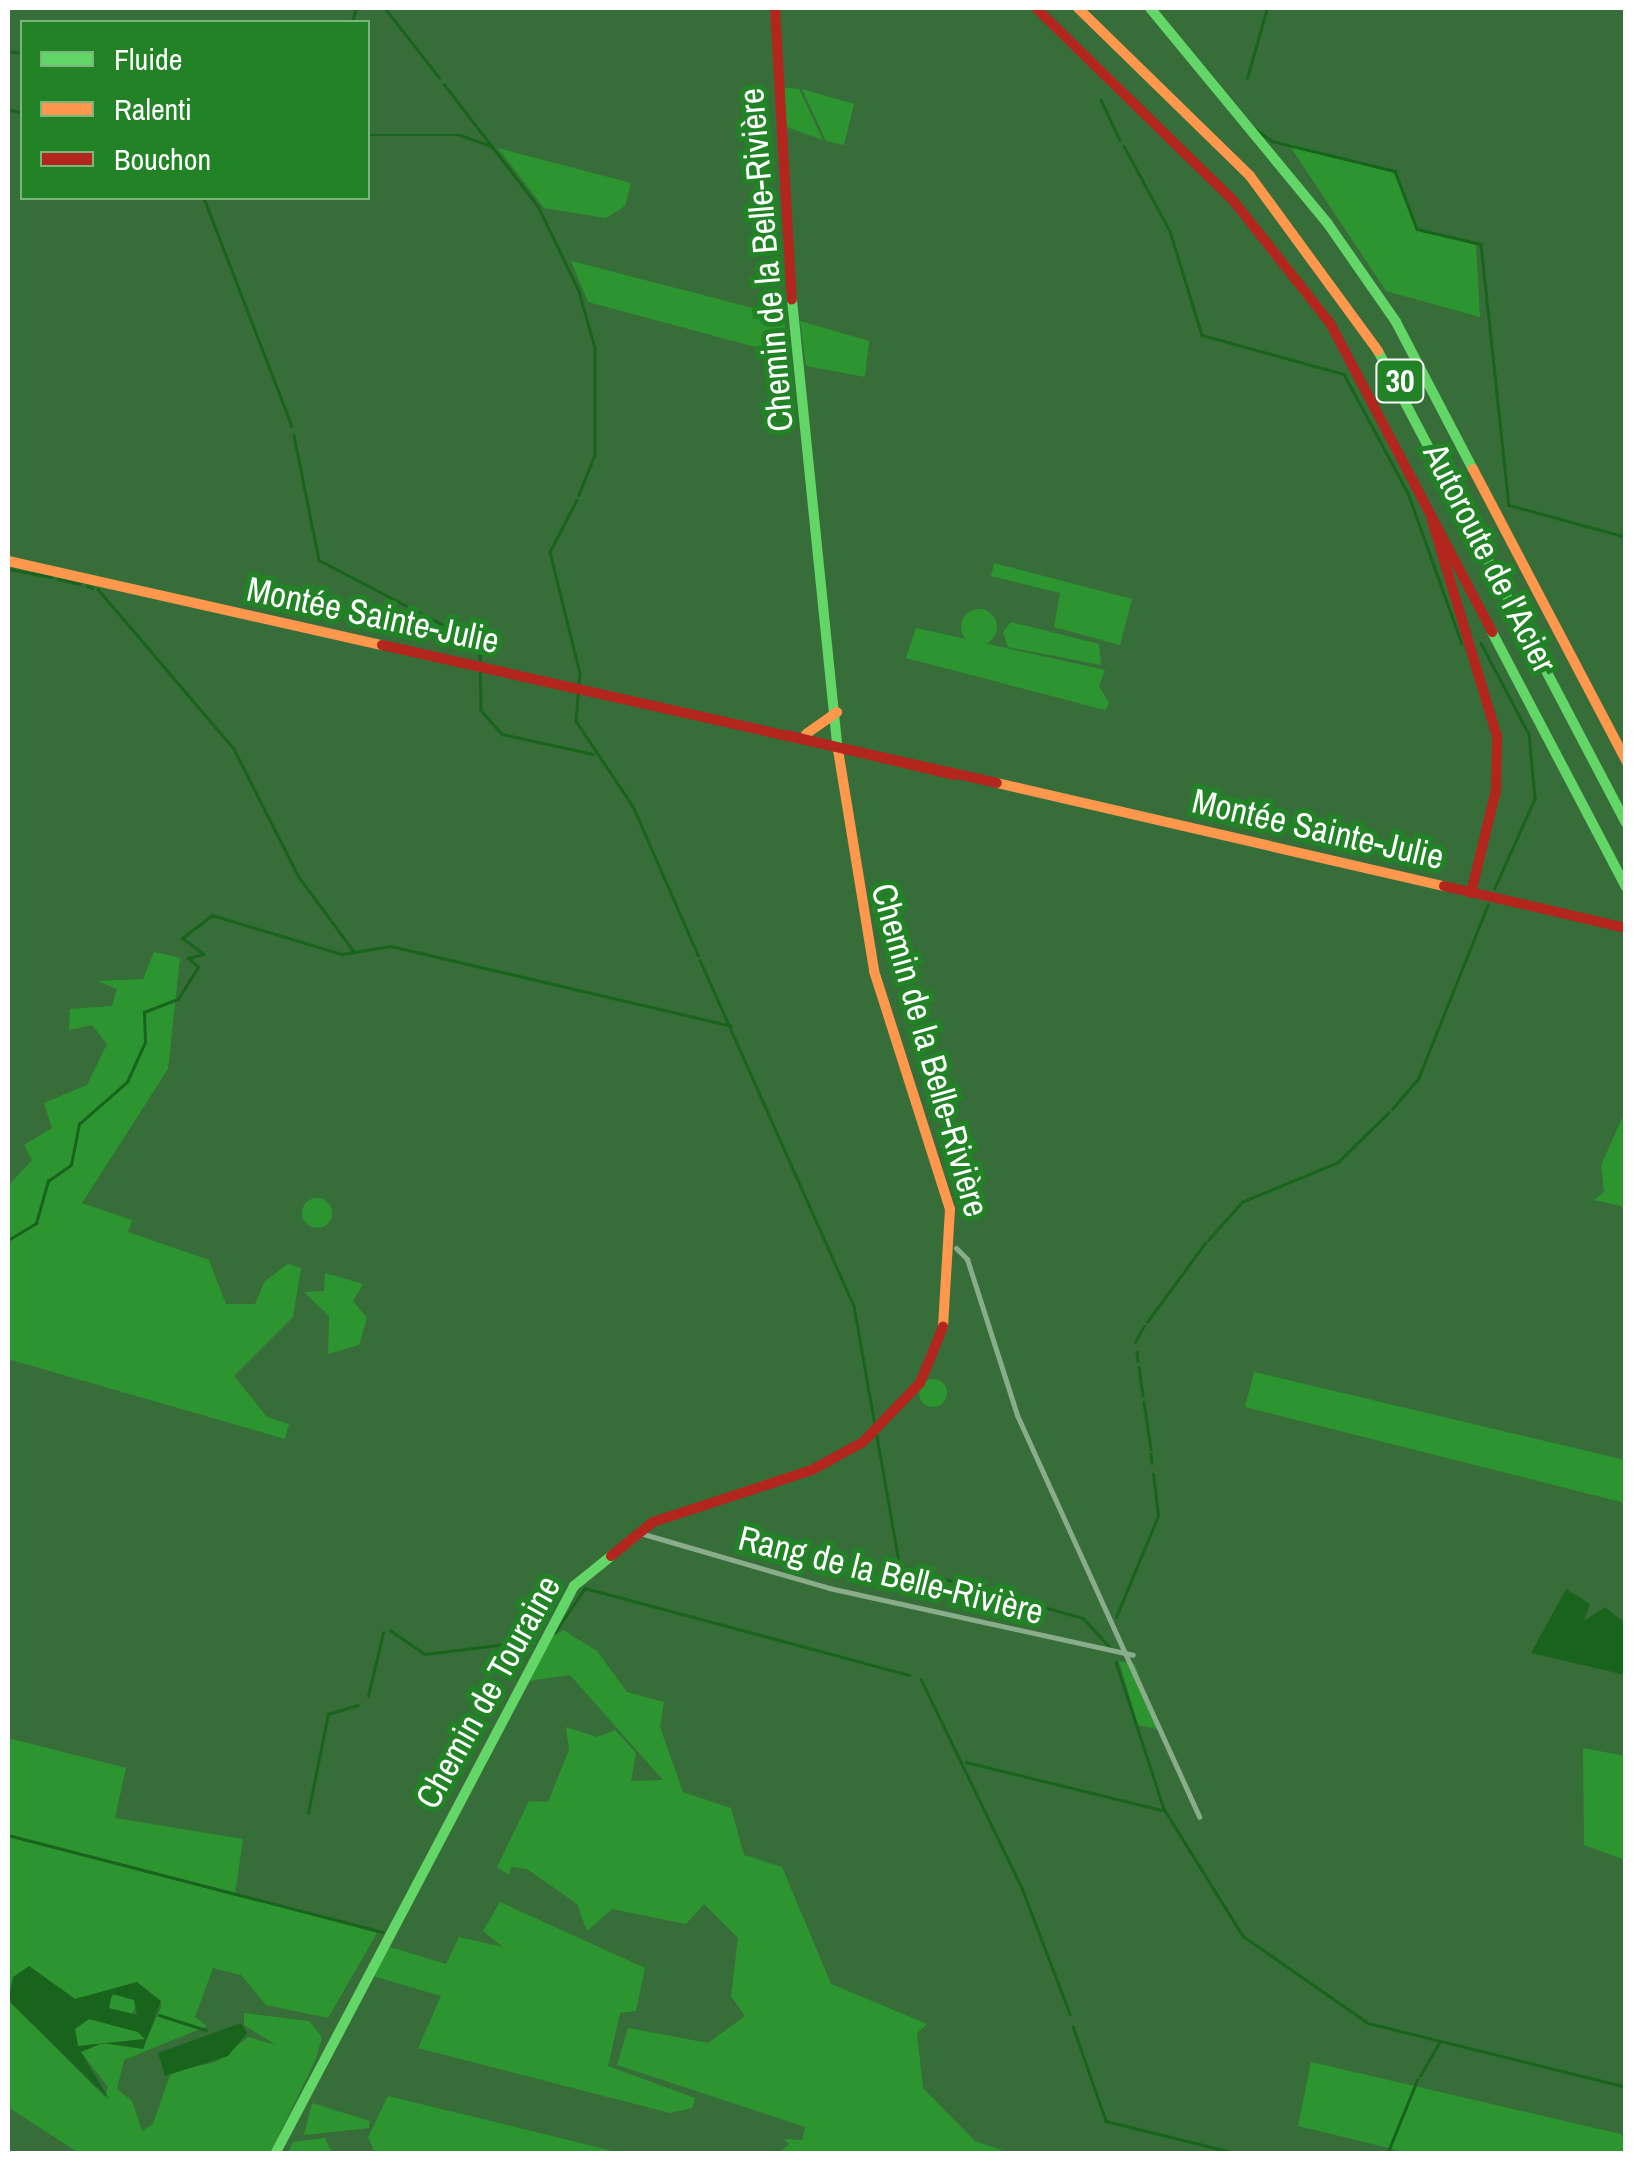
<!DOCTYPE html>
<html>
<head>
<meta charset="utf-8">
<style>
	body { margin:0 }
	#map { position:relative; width:1633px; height:2161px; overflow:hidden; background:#376d39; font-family:"Archivo Narrow",sans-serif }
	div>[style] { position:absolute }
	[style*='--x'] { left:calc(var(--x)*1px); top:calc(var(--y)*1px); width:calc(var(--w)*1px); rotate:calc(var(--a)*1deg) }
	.green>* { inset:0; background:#2d952f }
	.round { border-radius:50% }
	.water>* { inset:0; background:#19641d }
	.stream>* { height:2.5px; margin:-1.25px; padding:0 1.25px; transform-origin:1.25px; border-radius:1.25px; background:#19641d }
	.street>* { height:5px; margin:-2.5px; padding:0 2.5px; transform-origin:2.5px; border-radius:2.5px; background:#89ad8b }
	.fast>* { height:10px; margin:-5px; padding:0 5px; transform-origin:5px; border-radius:5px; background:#63d668 }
	.slow>* { height:10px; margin:-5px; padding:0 5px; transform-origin:5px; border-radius:5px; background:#ff974d }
	.jam>* { height:10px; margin:-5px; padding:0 5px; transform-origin:5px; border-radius:5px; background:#b3261e }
	span { translate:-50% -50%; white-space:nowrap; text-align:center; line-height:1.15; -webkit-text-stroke:10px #218325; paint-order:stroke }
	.shield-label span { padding:2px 8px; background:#218325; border:2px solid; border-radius:8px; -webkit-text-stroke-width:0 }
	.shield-label { font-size:32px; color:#fff; font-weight:700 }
	.street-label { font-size:35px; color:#fff }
	.frame { position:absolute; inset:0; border:10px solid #fff; pointer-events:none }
	.legend { position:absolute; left:20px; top:20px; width:350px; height:180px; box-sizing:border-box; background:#218325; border:2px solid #7ab57c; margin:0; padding:12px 18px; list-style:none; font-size:30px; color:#fff }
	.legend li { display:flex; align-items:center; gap:20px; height:50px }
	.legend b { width:50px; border:2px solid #7ab57c }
</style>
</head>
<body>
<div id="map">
	<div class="green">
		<div style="clip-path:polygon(781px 87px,799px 89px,823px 140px,781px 125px)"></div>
		<div style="clip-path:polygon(802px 89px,854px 104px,844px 145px,826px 141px)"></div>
		<div style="clip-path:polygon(1288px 143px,1395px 173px,1417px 229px,1476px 245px,1480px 317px,1386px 291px)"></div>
		<div style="clip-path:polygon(498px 148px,631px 183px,625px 206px,606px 218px,544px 208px)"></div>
		<div style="clip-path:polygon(571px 261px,784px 316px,789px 356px,588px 302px)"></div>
		<div style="clip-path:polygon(800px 321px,869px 341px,865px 377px,806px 366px)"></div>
		<div style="clip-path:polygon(994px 563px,1132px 599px,1120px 645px,1054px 627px,1060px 593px,991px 576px)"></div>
		<div class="round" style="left:961px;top:609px;width:36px;height:36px"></div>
		<div style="clip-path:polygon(1011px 622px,1099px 644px,1101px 665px,1008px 647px,1003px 632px)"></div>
		<div style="clip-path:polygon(916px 628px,1105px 670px,1099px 686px,1109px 703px,1105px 710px,906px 658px)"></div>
		<div style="clip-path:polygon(154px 952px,180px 958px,168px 1069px,82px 1203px,132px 1220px,128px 1232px,209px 1260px,226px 1304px,255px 1304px,265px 1281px,288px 1264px,301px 1268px,293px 1317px,234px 1376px,267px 1417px,289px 1424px,285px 1439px,8px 1359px,8px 1186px,32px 1160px,24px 1145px,52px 1128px,44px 1103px,87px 1085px,107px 1044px,92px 1025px,69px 1030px,70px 1009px,112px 1006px,117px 989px,97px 981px,143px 979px)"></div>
		<div style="clip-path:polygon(1625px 1112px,1626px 1113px,1625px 1207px,1594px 1200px,1604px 1192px,1601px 1165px)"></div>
		<div class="round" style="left:302px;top:1198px;width:30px;height:30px"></div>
		<div style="clip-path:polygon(325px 1273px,363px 1284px,353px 1301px,367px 1318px,359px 1345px,328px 1354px,329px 1316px,304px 1292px,324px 1291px)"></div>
		<div style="clip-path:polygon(1254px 1372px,1625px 1460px,1625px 1503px,1245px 1407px)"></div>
		<div class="round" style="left:919px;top:1379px;width:28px;height:28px"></div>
		<div style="clip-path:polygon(563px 1630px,597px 1651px,627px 1692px,664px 1702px,660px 1727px,683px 1792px,731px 1808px,744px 1855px,782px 1867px,831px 1984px,927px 2024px,917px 2033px,923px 2088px,975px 2141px,1010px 2153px,779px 2153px,789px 2144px,783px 2139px,802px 2140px,805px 2127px,617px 2065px,628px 2028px,708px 2043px,745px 2016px,731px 1996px,738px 1938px,704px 1904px,686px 1924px,612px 1909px,587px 1931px,577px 1904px,527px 1869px,511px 1867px,509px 1875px,497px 1867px,529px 1801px,548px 1802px,569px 1750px,566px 1727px,597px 1737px,615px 1730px,636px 1753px,631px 1781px,663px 1780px,570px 1675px,528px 1681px,546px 1641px)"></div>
		<div style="clip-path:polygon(1119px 1661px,1135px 1664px,1157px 1729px,1138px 1725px)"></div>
		<div style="clip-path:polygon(8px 1738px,126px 1768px,115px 1818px,243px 1839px,235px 1894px,377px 1933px,328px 2018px,266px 2005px,241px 1975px,213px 1968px,195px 2017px,207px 2026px,124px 2060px,117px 2089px,132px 2101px,142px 2131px,153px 2124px,171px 2072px,216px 2062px,248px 2037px,276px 2045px,244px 2025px,244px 2013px,309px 2021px,322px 2037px,316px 2059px,270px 2153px,79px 2153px,8px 2107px,8px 2000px,105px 2097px,108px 2087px,81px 2052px,103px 2043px,143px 2048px,162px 2005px,137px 1982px,75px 1999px,29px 1966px,8px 1995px)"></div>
		<div style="clip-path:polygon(1583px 1748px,1625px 1756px,1625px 1860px,1584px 1845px)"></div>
		<div style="clip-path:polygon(500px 1902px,645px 1968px,636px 2011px,620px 2013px,608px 2066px,695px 2098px,692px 2108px,670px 2113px,418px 2048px,441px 1996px,373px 1976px,390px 1947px,446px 1964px,459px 1937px,503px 1947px,483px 1931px)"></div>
		<div class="round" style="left:109px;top:1992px;width:26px;height:26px"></div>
		<div style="clip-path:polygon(89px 2019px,138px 2032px,145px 2039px,78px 2046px,75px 2029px)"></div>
		<div style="clip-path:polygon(1311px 2062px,1625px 2135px,1625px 2153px,1409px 2153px,1298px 2126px)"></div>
		<div style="clip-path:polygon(388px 2096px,621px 2153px,375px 2153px,368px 2137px)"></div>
		<div style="clip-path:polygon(312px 2103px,370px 2121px,369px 2128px,304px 2135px)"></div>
		<div style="clip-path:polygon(325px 2138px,332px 2153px,288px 2153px,293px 2142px)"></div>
	</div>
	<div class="water">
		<div style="clip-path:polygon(1566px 1589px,1590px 1604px,1584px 1621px,1605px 1607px,1625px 1623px,1625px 1675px,1531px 1653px)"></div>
		<div style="clip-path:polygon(evenodd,29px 1966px,75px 1999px,137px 1982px,161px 2001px,143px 2049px,102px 2043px,81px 2052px,109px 2099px,8px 2000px,13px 1977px,29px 1966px,112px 1994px,134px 2000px,137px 2015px,109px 2008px,112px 1994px,29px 1966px,89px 2019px,138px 2032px,145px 2039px,78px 2046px,75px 2029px,89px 2019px)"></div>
		<div style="clip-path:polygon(241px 2023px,247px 2033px,228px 2056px,165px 2076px,158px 2053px)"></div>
	</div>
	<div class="stream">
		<div style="--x:385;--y:8;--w:88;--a:52"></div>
		<div style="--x:352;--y:22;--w:15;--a:-74"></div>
		<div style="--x:8;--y:51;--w:14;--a:8"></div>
		<div style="--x:1247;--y:78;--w:73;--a:-74.1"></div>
		<div style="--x:444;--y:84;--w:154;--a:52.4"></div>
		<div style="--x:538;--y:206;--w:94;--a:64.2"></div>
		<div style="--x:579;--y:291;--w:59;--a:74.3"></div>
		<div style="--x:595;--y:348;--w:107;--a:90"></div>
		<div style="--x:595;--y:455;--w:43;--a:111.8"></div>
		<div style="--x:1101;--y:100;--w:44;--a:64.6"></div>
		<div style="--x:8;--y:109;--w:15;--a:16"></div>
		<div style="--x:1250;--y:125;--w:27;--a:36"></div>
		<div style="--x:1272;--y:141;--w:127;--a:13.7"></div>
		<div style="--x:1395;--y:171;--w:62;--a:69.2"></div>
		<div style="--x:1417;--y:229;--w:66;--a:13.2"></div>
		<div style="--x:1481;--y:244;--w:262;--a:83.9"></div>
		<div style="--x:1509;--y:505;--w:121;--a:15.3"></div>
		<div style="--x:368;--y:135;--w:92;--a:0"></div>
		<div style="--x:460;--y:135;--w:34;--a:19"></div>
		<div style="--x:1124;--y:146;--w:97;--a:61.6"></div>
		<div style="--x:1170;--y:231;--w:109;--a:72.9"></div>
		<div style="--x:1202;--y:335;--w:147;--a:15.4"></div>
		<div style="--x:1344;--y:374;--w:135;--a:61.7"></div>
		<div style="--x:1408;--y:493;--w:160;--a:70.3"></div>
		<div style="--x:204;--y:198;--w:244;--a:68.9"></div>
		<div style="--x:294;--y:435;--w:127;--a:78.7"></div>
		<div style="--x:319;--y:560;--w:168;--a:27.6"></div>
		<div style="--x:468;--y:638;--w:20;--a:53"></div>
		<div style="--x:480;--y:654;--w:56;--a:89"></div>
		<div style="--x:481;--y:710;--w:32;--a:49"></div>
		<div style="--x:502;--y:734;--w:93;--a:12.4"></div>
		<div style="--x:577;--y:500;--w:59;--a:117.4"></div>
		<div style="--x:550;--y:552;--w:125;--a:76.1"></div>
		<div style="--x:580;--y:673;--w:48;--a:94.8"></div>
		<div style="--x:576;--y:721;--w:102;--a:56.2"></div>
		<div style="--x:633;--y:806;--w:163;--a:66.4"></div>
		<div style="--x:8;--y:569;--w:44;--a:10.5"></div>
		<div style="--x:58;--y:579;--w:22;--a:13"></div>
		<div style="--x:87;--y:586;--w:6;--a:18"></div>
		<div style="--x:98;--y:589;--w:210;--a:49.6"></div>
		<div style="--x:234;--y:749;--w:144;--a:63.1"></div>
		<div style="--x:299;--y:877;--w:94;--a:53.6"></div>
		<div style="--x:1481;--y:643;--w:103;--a:62.2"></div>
		<div style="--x:1529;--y:734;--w:65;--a:84.7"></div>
		<div style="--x:1535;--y:799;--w:98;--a:114.2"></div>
		<div style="--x:700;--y:960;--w:379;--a:66"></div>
		<div style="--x:854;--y:1306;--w:264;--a:80"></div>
		<div style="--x:900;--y:1566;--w:190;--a:15.9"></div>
		<div style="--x:1083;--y:1618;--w:42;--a:46.9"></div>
		<div style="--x:1392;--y:1109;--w:40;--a:-49"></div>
		<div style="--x:1418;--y:1079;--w:188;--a:-68.2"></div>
		<div style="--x:8;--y:1240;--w:33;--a:-31"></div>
		<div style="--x:36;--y:1223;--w:44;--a:-74.1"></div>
		<div style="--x:48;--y:1181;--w:28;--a:-35"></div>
		<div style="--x:71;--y:1165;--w:42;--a:-79"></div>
		<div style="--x:79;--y:1124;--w:64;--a:-41.2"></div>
		<div style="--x:127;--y:1082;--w:44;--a:-65.8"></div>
		<div style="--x:145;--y:1042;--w:30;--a:-92"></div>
		<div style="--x:144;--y:1012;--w:36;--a:-21"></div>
		<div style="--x:178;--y:999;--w:38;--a:-58"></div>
		<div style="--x:198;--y:967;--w:13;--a:-138"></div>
		<div style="--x:188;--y:958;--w:16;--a:-15"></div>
		<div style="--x:203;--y:954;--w:26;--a:-143"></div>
		<div style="--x:182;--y:938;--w:38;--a:-37"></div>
		<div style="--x:212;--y:915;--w:136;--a:16.7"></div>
		<div style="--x:342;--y:954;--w:50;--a:-9.3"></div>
		<div style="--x:391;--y:946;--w:349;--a:13.2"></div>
		<div style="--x:1208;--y:1240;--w:51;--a:-48.2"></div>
		<div style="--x:1242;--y:1202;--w:104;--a:-22.6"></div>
		<div style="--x:1338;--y:1162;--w:71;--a:-44.4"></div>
		<div style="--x:1147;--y:1322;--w:98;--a:-53.7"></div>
		<div style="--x:1135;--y:1342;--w:18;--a:-61"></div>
		<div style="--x:1137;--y:1352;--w:9;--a:84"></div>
		<div style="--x:1139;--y:1367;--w:29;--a:82"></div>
		<div style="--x:1144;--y:1402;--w:48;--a:81.5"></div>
		<div style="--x:1151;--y:1454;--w:9;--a:84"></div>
		<div style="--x:1116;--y:1617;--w:109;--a:-67.4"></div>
		<div style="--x:1158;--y:1516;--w:42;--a:-96.8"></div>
		<div style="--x:390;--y:1630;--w:42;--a:34.4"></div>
		<div style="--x:425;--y:1654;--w:106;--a:-7.1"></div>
		<div style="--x:555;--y:1632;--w:53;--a:-55.7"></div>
		<div style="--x:585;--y:1588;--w:336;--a:15"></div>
		<div style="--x:1116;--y:1662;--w:155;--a:71.9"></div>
		<div style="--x:1164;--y:1809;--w:150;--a:58.1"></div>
		<div style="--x:1243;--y:1936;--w:152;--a:34.8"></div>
		<div style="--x:1368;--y:2023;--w:266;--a:13.9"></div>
		<div style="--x:921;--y:1679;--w:232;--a:64.2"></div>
		<div style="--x:1022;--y:1888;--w:135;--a:69.1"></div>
		<div style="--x:368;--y:1696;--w:65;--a:-76.6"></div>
		<div style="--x:966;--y:1762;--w:201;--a:13.8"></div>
		<div style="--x:308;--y:1813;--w:101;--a:-78.6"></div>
		<div style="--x:328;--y:1714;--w:31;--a:-17"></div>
		<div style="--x:8;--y:1835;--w:387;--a:14.5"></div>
		<div style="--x:159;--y:2015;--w:49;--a:17.7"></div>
		<div style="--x:1073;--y:2026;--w:101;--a:70.8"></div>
		<div style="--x:1106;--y:2121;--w:137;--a:13.9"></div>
		<div style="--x:1420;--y:2076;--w:39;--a:-60"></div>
		<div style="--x:1387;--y:2154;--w:80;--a:-67.9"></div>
	</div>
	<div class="street">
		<div style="--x:956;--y:1248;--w:16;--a:45"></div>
		<div style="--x:967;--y:1259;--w:164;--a:72.2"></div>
		<div style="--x:1017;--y:1415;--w:441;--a:65.6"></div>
		<div style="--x:640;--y:1533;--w:197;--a:16.2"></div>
		<div style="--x:829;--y:1588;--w:311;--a:12.4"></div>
	</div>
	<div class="fast">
		<div style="--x:1150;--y:8;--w:280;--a:50.5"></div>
		<div style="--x:1328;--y:224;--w:119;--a:55.2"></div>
		<div style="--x:1396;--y:322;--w:166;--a:62.4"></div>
		<div style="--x:792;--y:300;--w:452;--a:84.2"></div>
		<div style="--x:1378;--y:351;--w:533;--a:62.28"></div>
		<div style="--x:1492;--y:632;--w:288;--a:62.3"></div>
		<div style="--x:275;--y:2154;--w:642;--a:-62.24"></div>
		<div style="--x:574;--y:1586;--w:48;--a:-39"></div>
	</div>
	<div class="slow">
		<div style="--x:1078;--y:8;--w:240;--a:44.3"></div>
		<div style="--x:1250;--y:176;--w:217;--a:53.8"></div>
		<div style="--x:1473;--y:469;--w:330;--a:62.3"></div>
		<div style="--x:8;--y:561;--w:383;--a:12.7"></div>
		<div style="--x:806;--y:734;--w:38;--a:-35"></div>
		<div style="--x:838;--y:750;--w:224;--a:80.7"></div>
		<div style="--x:874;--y:971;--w:250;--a:72.3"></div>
		<div style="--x:950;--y:1209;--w:118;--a:93.4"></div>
		<div style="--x:997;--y:783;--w:459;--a:13"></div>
	</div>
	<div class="jam">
		<div style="--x:775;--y:8;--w:292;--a:86.7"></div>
		<div style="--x:1036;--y:8;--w:274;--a:44.3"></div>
		<div style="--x:1232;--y:199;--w:158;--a:51.7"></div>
		<div style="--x:1330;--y:323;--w:349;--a:62.3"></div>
		<div style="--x:1432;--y:520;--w:227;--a:73.3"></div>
		<div style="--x:1497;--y:737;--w:53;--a:91.1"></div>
		<div style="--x:1496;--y:790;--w:106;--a:103.6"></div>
		<div style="--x:382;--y:645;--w:630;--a:12.65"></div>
		<div style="--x:787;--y:735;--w:171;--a:13.5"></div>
		<div style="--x:1444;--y:886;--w:187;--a:13"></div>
		<div style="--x:611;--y:1556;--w:54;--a:-39"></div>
		<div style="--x:653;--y:1522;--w:167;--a:-18.1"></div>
		<div style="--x:812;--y:1470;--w:58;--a:-28.8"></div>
		<div style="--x:863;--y:1442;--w:82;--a:-46"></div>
		<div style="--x:920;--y:1383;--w:61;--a:-67.7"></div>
	</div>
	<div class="shield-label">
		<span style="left:1400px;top:381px">30</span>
	</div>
	<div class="street-label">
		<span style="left:766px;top:260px;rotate:-95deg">Chemin de la Belle-Rivière</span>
		<span style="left:1490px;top:558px;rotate:63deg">Autoroute de l'Acier</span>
		<span style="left:373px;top:615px;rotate:12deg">Montée Sainte-Julie</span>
		<span style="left:1318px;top:829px;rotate:13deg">Montée Sainte-Julie</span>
		<span style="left:930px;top:1050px;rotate:74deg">Chemin de la Belle-Rivière</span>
		<span style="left:891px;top:1575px;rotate:14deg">Rang de la Belle-Rivière</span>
		<span style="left:488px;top:1692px;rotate:-61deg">Chemin de Touraine</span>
	</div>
	<div class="frame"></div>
	<ul class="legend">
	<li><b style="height:12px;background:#63d668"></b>Fluide</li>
	<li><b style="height:12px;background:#ff974d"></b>Ralenti</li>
	<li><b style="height:12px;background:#b3261e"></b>Bouchon</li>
	</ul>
</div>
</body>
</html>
